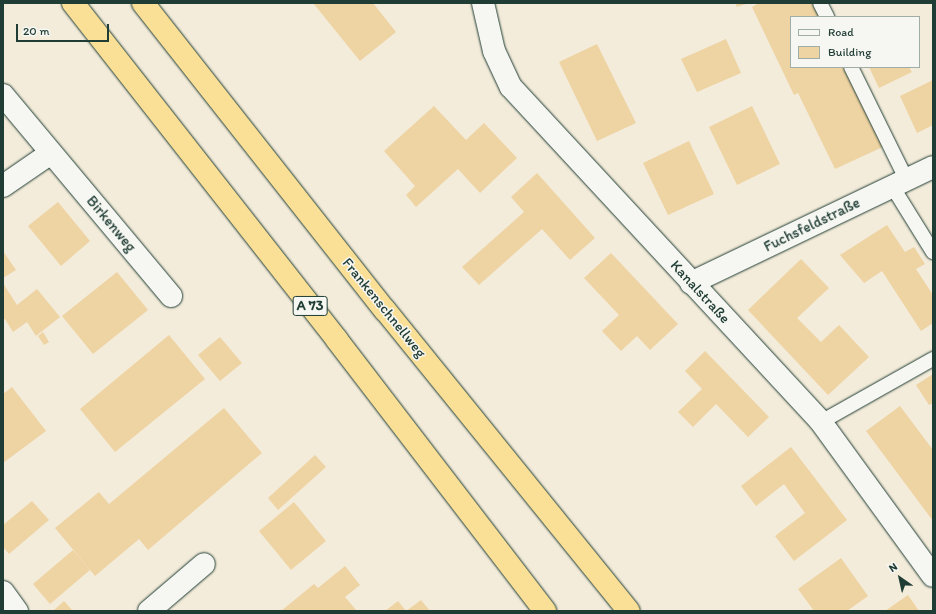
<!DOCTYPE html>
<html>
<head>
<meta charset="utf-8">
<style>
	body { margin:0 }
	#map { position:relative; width:936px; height:614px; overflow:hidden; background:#f4ecda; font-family:Itim,sans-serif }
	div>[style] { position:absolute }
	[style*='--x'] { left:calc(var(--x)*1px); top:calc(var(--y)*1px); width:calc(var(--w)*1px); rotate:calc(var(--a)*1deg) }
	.building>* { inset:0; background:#eed3a3 }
	.roads { filter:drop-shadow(0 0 1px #1f3d34) drop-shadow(0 0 1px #1f3d34) }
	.lane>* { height:14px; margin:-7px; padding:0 7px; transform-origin:7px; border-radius:7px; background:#f6f6f2 }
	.street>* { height:22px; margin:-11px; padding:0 11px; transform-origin:11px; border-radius:11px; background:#f6f6f2 }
	.highway>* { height:22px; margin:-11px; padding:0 11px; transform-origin:11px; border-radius:11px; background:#fadf96 }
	span { translate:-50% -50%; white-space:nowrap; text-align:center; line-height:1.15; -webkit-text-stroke:3px #f6f6f2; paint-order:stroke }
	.shield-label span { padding:1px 3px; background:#f6f6f2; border:1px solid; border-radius:3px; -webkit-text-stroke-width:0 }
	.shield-label { font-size:14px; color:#1f3d34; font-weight:700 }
	.street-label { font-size:15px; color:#1f3d34 }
	.frame { position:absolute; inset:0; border:4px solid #1f3d34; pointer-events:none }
	.legend { position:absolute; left:790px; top:16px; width:130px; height:52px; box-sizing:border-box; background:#f6f6f2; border:1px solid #a0aca6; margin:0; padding:5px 7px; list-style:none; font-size:12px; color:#1f3d34 }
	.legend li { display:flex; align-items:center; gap:8px; height:20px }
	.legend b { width:20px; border:1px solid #a0aca6 }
	.north { position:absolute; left:880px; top:558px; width:40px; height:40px; -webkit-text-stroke:3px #f6f6f2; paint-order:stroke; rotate:326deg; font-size:11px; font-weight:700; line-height:16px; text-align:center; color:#1f3d34 }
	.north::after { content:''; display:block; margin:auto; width:14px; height:18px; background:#1f3d34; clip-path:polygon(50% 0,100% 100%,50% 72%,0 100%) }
	.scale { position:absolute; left:16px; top:24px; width:93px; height:18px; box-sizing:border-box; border:2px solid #1f3d34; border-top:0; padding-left:5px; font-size:12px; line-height:14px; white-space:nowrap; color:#1f3d34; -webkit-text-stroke:3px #f6f6f2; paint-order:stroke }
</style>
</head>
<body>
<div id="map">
	<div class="building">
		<div style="clip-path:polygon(313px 3px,373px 3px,396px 32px,360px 61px)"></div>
		<div style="clip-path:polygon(735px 3px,749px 3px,737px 7px)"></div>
		<div style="clip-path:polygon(759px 3px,812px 3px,819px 17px,791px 17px,791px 67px,843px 67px,844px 71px,850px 68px,887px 145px,835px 169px,798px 93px,794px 95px,752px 7px)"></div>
		<div style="clip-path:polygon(726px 39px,741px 73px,697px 92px,681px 59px)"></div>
		<div style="clip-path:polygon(597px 44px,636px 123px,597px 141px,559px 62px)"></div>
		<div style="clip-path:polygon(869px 67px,909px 67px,912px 72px,879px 88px)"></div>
		<div style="clip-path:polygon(933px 80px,933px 125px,917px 133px,900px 96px)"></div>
		<div style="clip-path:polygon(434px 106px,466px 140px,484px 123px,517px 158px,480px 193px,458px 169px,416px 207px,406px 195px,415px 186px,384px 151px)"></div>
		<div style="clip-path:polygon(752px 106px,780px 164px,737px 185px,709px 127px)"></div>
		<div style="clip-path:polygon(689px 141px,714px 194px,668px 215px,643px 163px)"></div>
		<div style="clip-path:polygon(537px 173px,595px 238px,570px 260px,542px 229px,479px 285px,462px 267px,524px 212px,511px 197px)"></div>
		<div style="clip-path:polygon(58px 202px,90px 241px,61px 266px,28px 226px)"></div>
		<div style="clip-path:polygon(887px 225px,905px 252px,914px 247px,925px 264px,916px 269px,933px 295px,933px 323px,921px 331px,882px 271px,864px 283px,840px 255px)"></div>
		<div style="clip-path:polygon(3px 251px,16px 270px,3px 278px)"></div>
		<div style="clip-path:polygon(611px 253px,678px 324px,650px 350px,637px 336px,621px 351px,602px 331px,619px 315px,584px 278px)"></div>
		<div style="clip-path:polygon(801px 259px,829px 288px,797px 318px,821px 342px,839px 325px,869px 357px,828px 395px,748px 310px)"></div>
		<div style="clip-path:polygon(117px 272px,148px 310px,93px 354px,62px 316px)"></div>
		<div style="clip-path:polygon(3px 283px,17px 305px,37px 289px,60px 317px,36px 336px,27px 322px,13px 332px,5px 319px,3px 320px)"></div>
		<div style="clip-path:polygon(43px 332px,49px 342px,44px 345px,38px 336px)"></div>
		<div style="clip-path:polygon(169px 335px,205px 379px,115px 452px,80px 409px)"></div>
		<div style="clip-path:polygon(220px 337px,242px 363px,220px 381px,198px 355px)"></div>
		<div style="clip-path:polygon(705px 351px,769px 417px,748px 437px,716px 404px,693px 427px,678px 412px,702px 389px,685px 371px)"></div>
		<div style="clip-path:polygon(933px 374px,933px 403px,929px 405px,916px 385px)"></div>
		<div style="clip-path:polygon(12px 387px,46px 431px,3px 463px,3px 394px)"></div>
		<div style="clip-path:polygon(900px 406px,933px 450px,933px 521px,866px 431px)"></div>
		<div style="clip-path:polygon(224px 408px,262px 453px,148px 550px,139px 539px,95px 576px,55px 528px,99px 492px,109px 504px)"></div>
		<div style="clip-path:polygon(791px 447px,847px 520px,794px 561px,775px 536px,805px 513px,784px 484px,756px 506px,741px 486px)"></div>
		<div style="clip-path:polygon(315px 455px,326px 467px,278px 510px,268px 498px)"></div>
		<div style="clip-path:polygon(32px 501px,49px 520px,9px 554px,3px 547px,3px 525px)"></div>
		<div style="clip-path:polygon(294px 502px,326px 541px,291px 570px,259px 531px)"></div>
		<div style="clip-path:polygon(73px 550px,90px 570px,50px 604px,33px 584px)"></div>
		<div style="clip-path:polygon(841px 558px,868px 596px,847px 611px,814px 611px,798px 589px)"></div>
		<div style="clip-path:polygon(345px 566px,360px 585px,345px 597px,357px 611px,281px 611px,314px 584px,318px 588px)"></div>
		<div style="clip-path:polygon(908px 595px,919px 611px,885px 611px)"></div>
		<div style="clip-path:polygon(421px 600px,430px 611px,406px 611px)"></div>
		<div style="clip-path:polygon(64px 601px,73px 611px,55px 611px,54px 610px)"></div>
		<div style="clip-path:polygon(398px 601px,406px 611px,385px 611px)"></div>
	</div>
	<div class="roads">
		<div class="lane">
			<div style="--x:820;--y:3;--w:16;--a:63"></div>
			<div style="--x:851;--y:67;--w:125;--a:63.8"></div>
			<div style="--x:892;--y:186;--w:78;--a:58.2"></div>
			<div style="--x:821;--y:422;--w:129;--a:-29.4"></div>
		</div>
		<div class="street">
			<div style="--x:483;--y:3;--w:49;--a:77.1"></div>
			<div style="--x:494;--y:51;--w:40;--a:65"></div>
			<div style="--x:511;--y:87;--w:456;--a:47.2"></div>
			<div style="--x:821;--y:422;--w:190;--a:54"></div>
			<div style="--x:3;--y:95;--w:262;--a:50.1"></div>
			<div style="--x:3;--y:186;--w:58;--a:-34.5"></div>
			<div style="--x:691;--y:283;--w:268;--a:-25.6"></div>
			<div style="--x:3;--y:592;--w:24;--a:54"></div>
			<div style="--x:149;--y:611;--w:72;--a:-40.5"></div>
		</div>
		<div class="highway">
			<div style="--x:73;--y:3;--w:428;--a:51.9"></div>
			<div style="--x:337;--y:340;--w:342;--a:52.5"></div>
			<div style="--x:143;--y:3;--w:391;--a:51.8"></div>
			<div style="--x:385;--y:310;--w:387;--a:51"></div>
		</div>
	</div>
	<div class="shield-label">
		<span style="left:310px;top:306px">A 73</span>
	</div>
	<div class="street-label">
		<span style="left:111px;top:224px;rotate:50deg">Birkenweg</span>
		<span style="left:812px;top:225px;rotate:-26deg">Fuchsfeldstraße</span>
		<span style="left:700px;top:292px;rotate:47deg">Kanalstraße</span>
		<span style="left:384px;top:308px;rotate:51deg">Frankenschnellweg</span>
	</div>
	<div class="frame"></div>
	<ul class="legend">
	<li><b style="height:5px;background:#f6f6f2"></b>Road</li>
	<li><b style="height:11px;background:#eed3a3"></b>Building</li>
	</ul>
	<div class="north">N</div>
	<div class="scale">20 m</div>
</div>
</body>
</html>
